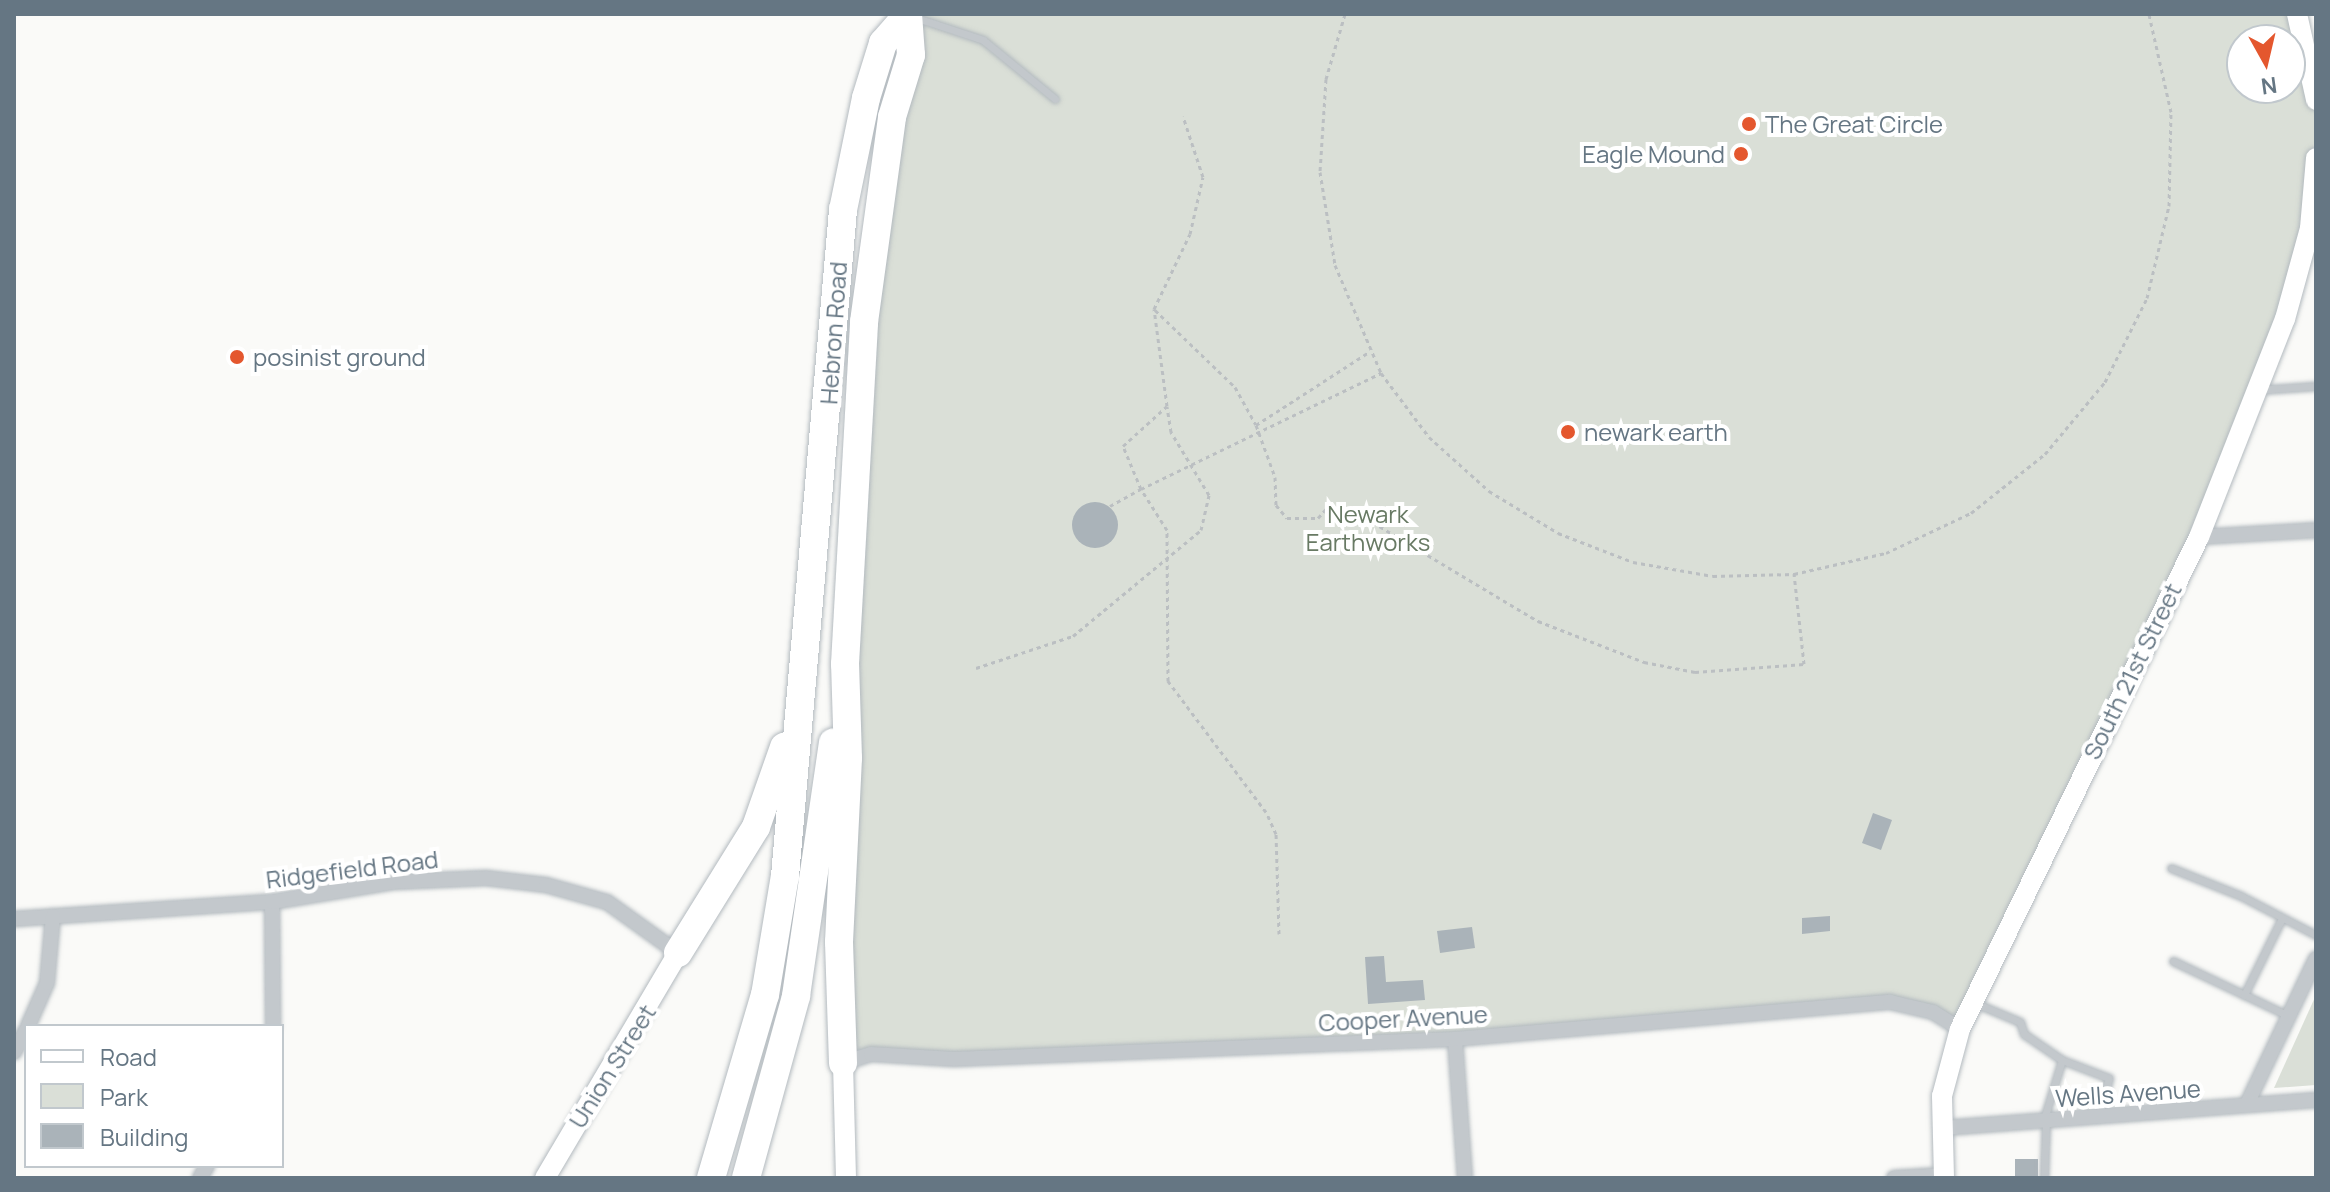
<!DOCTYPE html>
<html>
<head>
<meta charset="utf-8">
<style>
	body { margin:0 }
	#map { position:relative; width:2330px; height:1192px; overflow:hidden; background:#fafaf8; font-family:Manrope,sans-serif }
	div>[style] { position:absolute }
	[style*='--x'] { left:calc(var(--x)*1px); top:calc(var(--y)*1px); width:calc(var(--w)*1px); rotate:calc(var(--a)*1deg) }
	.green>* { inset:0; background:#dadfd7 }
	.building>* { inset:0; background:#aab3b9 }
	.round { border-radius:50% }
	.path>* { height:3px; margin-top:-1.5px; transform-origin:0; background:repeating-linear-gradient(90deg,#bbbfc2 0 4px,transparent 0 8px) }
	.roads { filter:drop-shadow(0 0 2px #b3babf) drop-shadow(0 0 2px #b3babf) }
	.lane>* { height:7px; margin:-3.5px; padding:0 3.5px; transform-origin:3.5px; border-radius:3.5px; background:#c3c8cc }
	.street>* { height:14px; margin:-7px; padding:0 7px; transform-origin:7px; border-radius:7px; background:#c3c8cc }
	.secondary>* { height:20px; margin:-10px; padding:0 10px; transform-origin:10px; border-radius:10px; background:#fff }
	.highway>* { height:28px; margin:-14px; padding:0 14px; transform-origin:14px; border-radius:14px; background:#fff }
	.dots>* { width:22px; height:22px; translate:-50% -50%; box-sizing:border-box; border:4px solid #fff; border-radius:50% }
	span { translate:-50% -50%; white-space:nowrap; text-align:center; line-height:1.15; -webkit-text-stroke:8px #fff; paint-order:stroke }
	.poi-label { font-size:24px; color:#657683 }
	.left { translate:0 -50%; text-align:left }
	.right { translate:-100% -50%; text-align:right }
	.street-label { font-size:24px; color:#657683 }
	.park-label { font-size:24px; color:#687a64 }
	.frame { position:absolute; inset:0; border:16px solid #657683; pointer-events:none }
	.legend { position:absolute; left:24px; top:1024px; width:260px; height:144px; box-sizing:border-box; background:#fff; border:2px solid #c1c8cd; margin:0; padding:10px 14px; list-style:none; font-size:24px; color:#657683 }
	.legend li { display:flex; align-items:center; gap:16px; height:40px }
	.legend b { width:40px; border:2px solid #c1c8cd }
	.north { position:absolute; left:2226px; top:24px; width:80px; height:80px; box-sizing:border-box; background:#fff; border:2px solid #c1c8cd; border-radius:50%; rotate:172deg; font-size:22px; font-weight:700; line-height:32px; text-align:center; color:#657683 }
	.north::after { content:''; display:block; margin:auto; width:28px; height:36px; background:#e4572e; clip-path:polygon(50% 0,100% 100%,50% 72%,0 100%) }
</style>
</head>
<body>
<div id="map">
	<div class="green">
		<div style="clip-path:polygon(evenodd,908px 14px,2298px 14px,2316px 100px,2310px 228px,2258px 390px,1960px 1029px,1890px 1002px,1455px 1039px,905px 1054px,843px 1063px,869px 258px,908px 14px,2242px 40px,2290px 40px,2290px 88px,2242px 88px,2242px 40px)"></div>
		<div style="clip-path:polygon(2316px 995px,2316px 1085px,2274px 1088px)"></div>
	</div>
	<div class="building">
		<div class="round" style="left:1072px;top:502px;width:46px;height:46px"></div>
		<div style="clip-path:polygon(1873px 813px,1892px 820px,1881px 850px,1862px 843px)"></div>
		<div style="clip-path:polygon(1830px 916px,1830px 931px,1802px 934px,1802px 918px)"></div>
		<div style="clip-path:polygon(1472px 927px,1475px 948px,1440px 953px,1437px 931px)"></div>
		<div style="clip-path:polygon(1384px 956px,1386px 982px,1423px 980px,1425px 1000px,1368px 1004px,1365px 957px)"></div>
		<div style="clip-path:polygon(2015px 1159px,2038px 1159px,2038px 1177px,2015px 1178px)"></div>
	</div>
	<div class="path">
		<div style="--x:1345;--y:14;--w:68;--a:106.3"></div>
		<div style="--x:1326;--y:79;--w:93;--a:93.7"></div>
		<div style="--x:1320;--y:172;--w:94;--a:80.8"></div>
		<div style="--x:1335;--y:265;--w:117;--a:66.9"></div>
		<div style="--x:1381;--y:373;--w:80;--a:53.1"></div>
		<div style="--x:1429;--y:437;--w:81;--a:42"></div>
		<div style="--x:1489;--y:491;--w:81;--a:31.3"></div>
		<div style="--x:1558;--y:533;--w:80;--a:21.1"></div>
		<div style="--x:1633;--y:562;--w:81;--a:9.9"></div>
		<div style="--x:1713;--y:576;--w:81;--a:-1.4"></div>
		<div style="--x:1794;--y:574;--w:94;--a:-12.9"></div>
		<div style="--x:1886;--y:553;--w:94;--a:-25.2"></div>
		<div style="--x:1971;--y:513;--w:95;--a:-38.6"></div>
		<div style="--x:2045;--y:454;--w:94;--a:-50.2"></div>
		<div style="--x:2105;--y:382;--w:94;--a:-63.4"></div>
		<div style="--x:2147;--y:298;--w:95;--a:-76.6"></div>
		<div style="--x:2169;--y:206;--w:94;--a:-88.8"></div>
		<div style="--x:2171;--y:112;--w:100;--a:-102.7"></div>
		<div style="--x:1155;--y:310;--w:111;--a:43.9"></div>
		<div style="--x:1235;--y:387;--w:43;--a:61.1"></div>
		<div style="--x:1256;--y:425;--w:135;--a:-32.9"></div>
		<div style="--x:1256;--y:425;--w:55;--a:69.9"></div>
		<div style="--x:1275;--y:477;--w:28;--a:88"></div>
		<div style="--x:1276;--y:505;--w:17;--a:50"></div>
		<div style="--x:1287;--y:518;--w:31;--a:0"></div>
		<div style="--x:1318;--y:518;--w:12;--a:-48"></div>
		<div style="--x:1326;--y:509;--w:33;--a:9"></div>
		<div style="--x:1359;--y:514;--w:209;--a:30.9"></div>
		<div style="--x:1538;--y:621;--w:114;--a:21.1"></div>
		<div style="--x:1644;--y:662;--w:52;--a:11.1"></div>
		<div style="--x:1695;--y:672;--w:109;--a:-4.2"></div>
		<div style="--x:1804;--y:664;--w:91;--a:-96.3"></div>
		<div style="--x:1110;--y:506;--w:35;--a:-29"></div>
		<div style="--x:1141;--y:489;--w:47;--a:-112.7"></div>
		<div style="--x:1123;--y:446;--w:59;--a:-42.3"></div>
		<div style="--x:1167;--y:406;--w:98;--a:-97.6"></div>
		<div style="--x:1154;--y:309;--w:83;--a:-64.4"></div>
		<div style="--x:1190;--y:234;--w:58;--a:-77.2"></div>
		<div style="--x:1203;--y:177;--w:64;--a:-108.2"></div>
		<div style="--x:976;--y:668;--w:102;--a:-18.3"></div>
		<div style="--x:1073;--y:636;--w:166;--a:-39.6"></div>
		<div style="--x:1201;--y:530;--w:36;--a:-77"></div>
		<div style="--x:1209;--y:495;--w:74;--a:-121.1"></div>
		<div style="--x:1171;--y:432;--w:26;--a:-99"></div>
		<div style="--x:1279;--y:934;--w:100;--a:-91.7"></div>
		<div style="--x:1276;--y:834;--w:24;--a:-114"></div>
		<div style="--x:1266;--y:812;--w:164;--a:-126.8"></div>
		<div style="--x:1168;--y:681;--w:151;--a:-90.4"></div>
		<div style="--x:1167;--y:530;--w:49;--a:-122.4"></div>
		<div style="--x:1141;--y:489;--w:267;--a:-25.8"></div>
	</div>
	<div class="roads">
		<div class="lane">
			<div style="--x:914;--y:17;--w:73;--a:18.4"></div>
			<div style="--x:983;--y:40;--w:93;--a:39.3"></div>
			<div style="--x:2258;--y:390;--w:58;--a:-3.9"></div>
			<div style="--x:2171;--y:868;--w:75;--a:21.8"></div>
			<div style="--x:2241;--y:896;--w:85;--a:27.5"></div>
			<div style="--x:2173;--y:961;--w:128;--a:25.4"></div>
			<div style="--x:2244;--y:995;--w:86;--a:-63.7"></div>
			<div style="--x:1975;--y:1003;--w:49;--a:22.9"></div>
			<div style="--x:2020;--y:1022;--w:13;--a:72"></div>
			<div style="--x:2024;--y:1034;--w:46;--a:34.4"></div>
			<div style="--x:2062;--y:1060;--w:62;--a:107"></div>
			<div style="--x:2062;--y:1060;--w:50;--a:21"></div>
			<div style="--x:2109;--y:1078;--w:38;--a:105"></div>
			<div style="--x:2044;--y:1178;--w:57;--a:-88"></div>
		</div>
		<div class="street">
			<div style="--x:2199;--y:537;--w:117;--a:-3.4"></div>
			<div style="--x:272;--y:902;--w:124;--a:89.5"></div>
			<div style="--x:14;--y:919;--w:259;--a:-3.8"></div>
			<div style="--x:272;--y:902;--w:124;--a:-9.3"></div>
			<div style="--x:394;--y:882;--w:92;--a:-2.5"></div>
			<div style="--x:486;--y:878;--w:60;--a:6.7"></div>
			<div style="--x:546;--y:885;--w:63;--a:15.6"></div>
			<div style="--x:607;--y:902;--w:87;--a:35.7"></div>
			<div style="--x:28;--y:1026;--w:47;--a:-66.2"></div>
			<div style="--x:47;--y:983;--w:67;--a:-84.9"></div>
			<div style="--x:1455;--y:1039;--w:139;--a:85.9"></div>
			<div style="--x:14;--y:1052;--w:25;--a:-61"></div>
			<div style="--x:843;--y:1063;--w:29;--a:-18"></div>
			<div style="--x:871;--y:1054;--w:83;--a:3.4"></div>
			<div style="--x:954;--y:1059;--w:501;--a:-2.29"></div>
			<div style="--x:1455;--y:1039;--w:437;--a:-4.9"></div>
			<div style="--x:1890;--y:1002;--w:44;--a:13.1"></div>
			<div style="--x:1933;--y:1012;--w:32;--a:32"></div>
			<div style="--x:2247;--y:1104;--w:161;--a:-64.6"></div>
			<div style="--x:1944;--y:1128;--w:373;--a:-4.3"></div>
			<div style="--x:200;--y:1178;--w:14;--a:-60"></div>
			<div style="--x:1894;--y:1178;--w:50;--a:-3.4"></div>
		</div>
		<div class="secondary">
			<div style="--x:2297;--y:14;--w:88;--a:77.5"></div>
			<div style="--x:843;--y:1063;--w:115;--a:88.5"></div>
			<div style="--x:545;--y:1178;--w:261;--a:-59.4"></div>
			<div style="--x:1944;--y:1178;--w:82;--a:-91.4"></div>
			<div style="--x:1942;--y:1096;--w:69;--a:-75"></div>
			<div style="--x:1960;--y:1029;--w:547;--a:-64.09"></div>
			<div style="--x:2199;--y:537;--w:234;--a:-68.5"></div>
			<div style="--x:2285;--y:319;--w:94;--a:-74.6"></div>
			<div style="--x:2310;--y:228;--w:70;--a:-85.1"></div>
		</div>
		<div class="highway">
			<div style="--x:678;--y:953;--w:148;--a:-58.2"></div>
			<div style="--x:756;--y:827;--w:85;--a:-70.7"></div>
			<div style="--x:843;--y:1063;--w:121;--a:-91.9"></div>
			<div style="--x:839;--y:942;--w:184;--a:-87.2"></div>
			<div style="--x:848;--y:758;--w:94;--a:-91.8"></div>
			<div style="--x:845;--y:664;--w:343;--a:-86.8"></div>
			<div style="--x:864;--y:322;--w:207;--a:-82.2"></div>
			<div style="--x:892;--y:117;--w:65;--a:-73"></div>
			<div style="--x:911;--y:55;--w:41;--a:-94.2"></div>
			<div style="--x:711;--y:1178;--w:191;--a:-73.6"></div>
			<div style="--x:765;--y:995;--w:121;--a:-80.5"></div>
			<div style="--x:785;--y:876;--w:669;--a:-85.02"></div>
			<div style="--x:843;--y:210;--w:114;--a:-78.4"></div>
			<div style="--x:866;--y:98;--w:58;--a:-72.8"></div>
			<div style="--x:883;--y:43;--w:38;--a:-49"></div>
			<div style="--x:746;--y:1178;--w:189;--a:-74.6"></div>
			<div style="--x:796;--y:996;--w:256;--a:-81.7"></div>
		</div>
	</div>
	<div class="dots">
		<div style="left:1749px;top:124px;background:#e4572e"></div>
		<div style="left:1741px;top:154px;background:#e4572e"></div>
		<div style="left:237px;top:357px;background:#e4572e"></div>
		<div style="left:1568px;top:432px;background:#e4572e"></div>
	</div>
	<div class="poi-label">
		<span class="left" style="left:1765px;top:124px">The Great Circle</span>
		<span class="right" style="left:1725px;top:154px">Eagle Mound</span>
		<span class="left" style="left:253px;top:357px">posinist ground</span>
		<span class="left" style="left:1584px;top:432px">newark earth</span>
	</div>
	<div class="street-label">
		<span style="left:833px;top:333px;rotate:-86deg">Hebron Road</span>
		<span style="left:2132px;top:671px;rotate:-64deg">South 21st Street</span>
		<span style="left:352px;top:869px;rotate:-7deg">Ridgefield Road</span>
		<span style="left:1403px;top:1018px;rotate:-3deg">Cooper Avenue</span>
		<span style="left:612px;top:1066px;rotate:-58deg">Union Street</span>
		<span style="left:2128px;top:1093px;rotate:-4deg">Wells Avenue</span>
	</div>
	<div class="park-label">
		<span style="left:1368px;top:528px">Newark<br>Earthworks</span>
	</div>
	<div class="frame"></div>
	<ul class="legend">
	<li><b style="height:10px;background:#fff"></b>Road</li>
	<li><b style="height:22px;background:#dadfd7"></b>Park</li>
	<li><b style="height:22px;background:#aab3b9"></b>Building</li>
	</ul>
	<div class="north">N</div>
</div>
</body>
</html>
